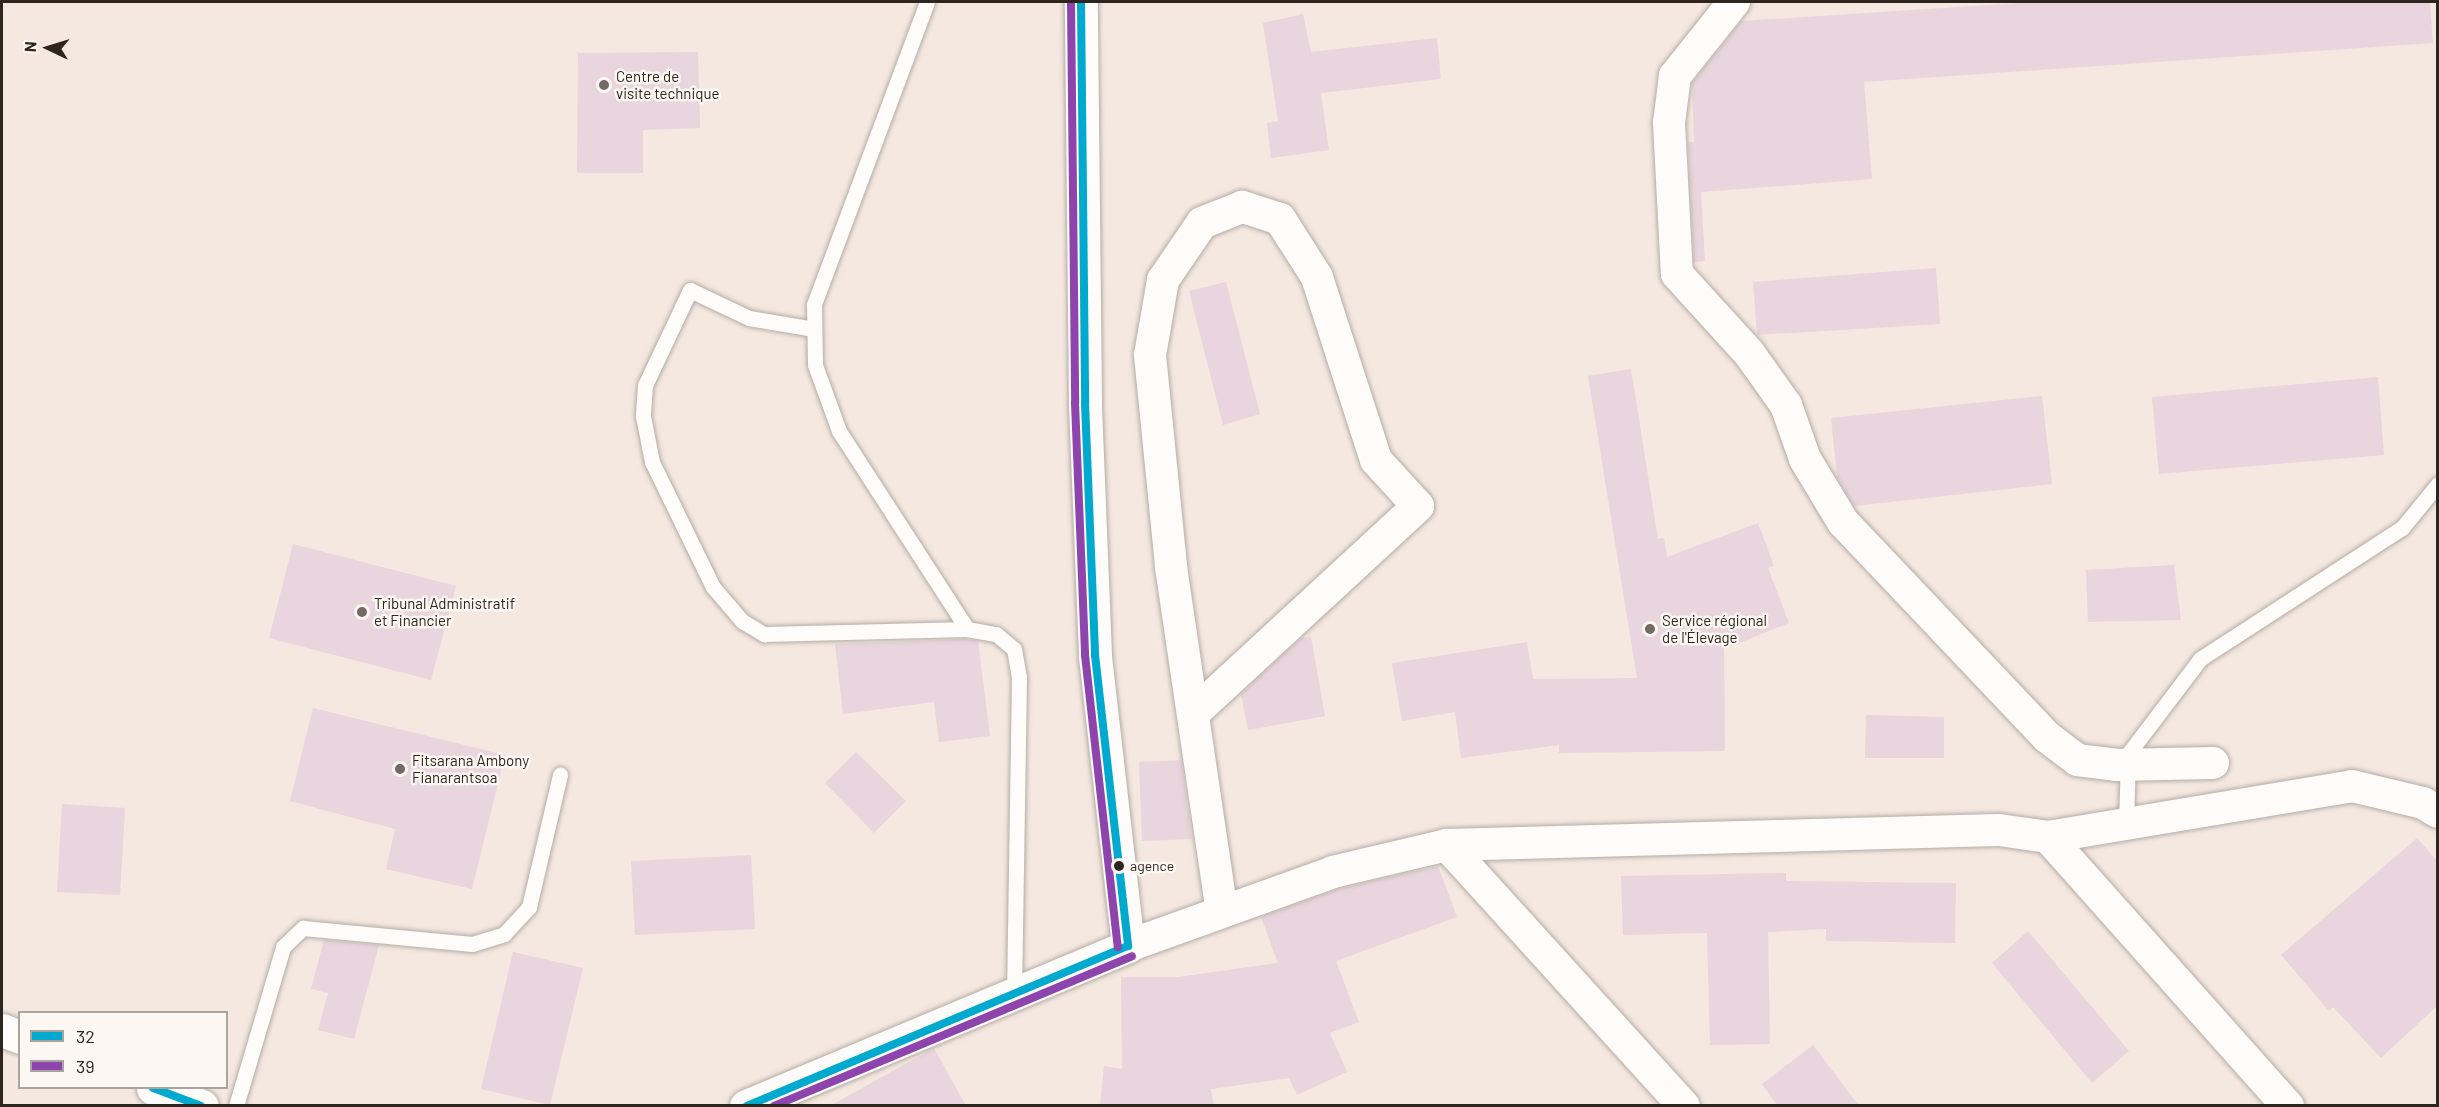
<!DOCTYPE html>
<html>
<head>
<meta charset="utf-8">
<style>
	body { margin:0 }
	#map { position:relative; width:2439px; height:1107px; overflow:hidden; background:#f4e8e0; font-family:Barlow,sans-serif }
	div>[style] { position:absolute }
	[style*='--x'] { left:calc(var(--x)*1px); top:calc(var(--y)*1px); width:calc(var(--w)*1px); rotate:calc(var(--a)*1deg) }
	.building>* { inset:0; background:#e8d5dd }
	.roads { filter:drop-shadow(0 0 2px #b5aca5) drop-shadow(0 0 2px #b5aca5) }
	.lane>* { height:15px; margin:-7.5px; padding:0 7.5px; transform-origin:7.5px; border-radius:7.5px; background:#fdfcfa }
	.street>* { height:32px; margin:-16px; padding:0 16px; transform-origin:16px; border-radius:16px; background:#fdfcfa }
	.secondary>* { height:33px; margin:-16.5px; padding:0 16.5px; transform-origin:16.5px; border-radius:16.5px; background:#fdfcfa }
	.primary>* { height:33px; margin:-16.5px; padding:0 16.5px; transform-origin:16.5px; border-radius:16.5px; background:#fdfcfa }
	.bus-1>* { height:8px; margin:-4px; padding:0 4px; transform-origin:4px; border-radius:4px; background:#00a9ce }
	.bus-2>* { height:8px; margin:-4px; padding:0 4px; transform-origin:4px; border-radius:4px; background:#8e44ad }
	.dots>* { width:16px; height:16px; translate:-50% -50%; box-sizing:border-box; border:3px solid #fdf7f4; border-radius:50% }
	span { translate:-50% -50%; white-space:nowrap; text-align:center; line-height:1.15; -webkit-text-stroke:5px #fdf7f4; paint-order:stroke }
	.bus-label { font-size:14px; color:#2f251f }
	.left { translate:0 -50%; text-align:left }
	.poi-label { font-size:15px; color:#2f251f }
	.frame { position:absolute; inset:0; border:3px solid #2f251f; pointer-events:none }
	.legend { position:absolute; left:18px; top:1011px; width:210px; height:78px; box-sizing:border-box; background:#fdf7f4; border:2px solid #aba39f; margin:0; padding:8px 10px; list-style:none; font-size:18px; color:#2f251f }
	.legend li { display:flex; align-items:center; gap:12px; height:30px }
	.legend b { width:30px; border:2px solid #aba39f }
	.north { position:absolute; left:18px; top:18px; width:60px; height:60px; -webkit-text-stroke:4px #fdf7f4; paint-order:stroke; rotate:274deg; font-size:16px; font-weight:700; line-height:24px; text-align:center; color:#2f251f }
	.north::after { content:''; display:block; margin:auto; width:21px; height:27px; background:#2f251f; clip-path:polygon(50% 0,100% 100%,50% 72%,0 100%) }
</style>
</head>
<body>
<div id="map">
	<div class="building">
		<div style="clip-path:polygon(2035px 2px,2430px 2px,2433px 43px,1864px 82px,1872px 179px,1701px 192px,1705px 261px,1694px 262px,1688px 142px,1694px 142px,1692px 83px,1742px 21px)"></div>
		<div style="clip-path:polygon(1303px 14px,1311px 52px,1437px 38px,1441px 79px,1321px 93px,1329px 150px,1271px 158px,1267px 123px,1278px 121px,1263px 23px)"></div>
		<div style="clip-path:polygon(698px 52px,700px 128px,643px 130px,643px 173px,577px 173px,578px 53px)"></div>
		<div style="clip-path:polygon(1936px 268px,1940px 324px,1757px 335px,1753px 282px)"></div>
		<div style="clip-path:polygon(1226px 282px,1260px 414px,1223px 425px,1189px 291px)"></div>
		<div style="clip-path:polygon(1631px 369px,1658px 539px,1664px 538px,1667px 557px,1758px 523px,1774px 566px,1768px 568px,1789px 623px,1724px 649px,1725px 751px,1559px 753px,1559px 745px,1461px 758px,1455px 712px,1402px 721px,1392px 663px,1527px 642px,1533px 679px,1637px 678px,1588px 376px)"></div>
		<div style="clip-path:polygon(2378px 377px,2384px 455px,2159px 474px,2152px 397px)"></div>
		<div style="clip-path:polygon(2042px 396px,2052px 484px,1854px 506px,1837px 477px,1831px 418px)"></div>
		<div style="clip-path:polygon(293px 544px,456px 586px,431px 680px,269px 638px)"></div>
		<div style="clip-path:polygon(2174px 565px,2181px 620px,2088px 622px,2086px 570px)"></div>
		<div style="clip-path:polygon(1311px 637px,1325px 716px,1248px 730px,1241px 694px,1301px 638px)"></div>
		<div style="clip-path:polygon(966px 639px,978px 641px,990px 736px,939px 742px,934px 702px,843px 714px,835px 644px)"></div>
		<div style="clip-path:polygon(313px 708px,505px 755px,472px 889px,386px 869px,395px 829px,290px 801px)"></div>
		<div style="clip-path:polygon(1866px 715px,1944px 717px,1944px 758px,1865px 758px)"></div>
		<div style="clip-path:polygon(856px 752px,906px 801px,874px 833px,825px 783px)"></div>
		<div style="clip-path:polygon(1181px 760px,1192px 839px,1142px 841px,1139px 762px)"></div>
		<div style="clip-path:polygon(62px 804px,125px 808px,120px 895px,57px 892px)"></div>
		<div style="clip-path:polygon(2417px 838px,2438px 862px,2438px 1005px,2381px 1058px,2333px 1007px,2329px 1011px,2281px 955px)"></div>
		<div style="clip-path:polygon(751px 855px,755px 929px,635px 935px,631px 861px)"></div>
		<div style="clip-path:polygon(1438px 866px,1457px 917px,1336px 961px,1359px 1022px,1330px 1033px,1347px 1072px,1297px 1095px,1289px 1078px,1211px 1089px,1214px 1106px,1100px 1106px,1104px 1066px,1122px 1069px,1121px 977px,1178px 977px,1278px 963px,1261px 917px,1338px 889px)"></div>
		<div style="clip-path:polygon(1786px 873px,1786px 881px,1956px 883px,1955px 943px,1826px 941px,1826px 929px,1768px 932px,1770px 1044px,1710px 1045px,1707px 933px,1623px 935px,1621px 876px)"></div>
		<div style="clip-path:polygon(2028px 931px,2129px 1051px,2092px 1083px,1992px 963px)"></div>
		<div style="clip-path:polygon(324px 940px,379px 945px,354px 1039px,318px 1030px,328px 993px,311px 989px)"></div>
		<div style="clip-path:polygon(513px 952px,583px 968px,550px 1105px,481px 1089px)"></div>
		<div style="clip-path:polygon(1813px 1045px,1859px 1106px,1778px 1106px,1762px 1084px)"></div>
		<div style="clip-path:polygon(934px 1048px,966px 1106px,830px 1106px,932px 1049px)"></div>
	</div>
	<div class="roads">
		<div class="lane">
			<div style="--x:927;--y:2;--w:323;--a:110.5"></div>
			<div style="--x:814;--y:305;--w:60;--a:89"></div>
			<div style="--x:815;--y:365;--w:70;--a:70"></div>
			<div style="--x:839;--y:431;--w:236;--a:57.1"></div>
			<div style="--x:814;--y:329;--w:66;--a:-170.4"></div>
			<div style="--x:749;--y:318;--w:65;--a:-154.6"></div>
			<div style="--x:690;--y:290;--w:105;--a:115.3"></div>
			<div style="--x:645;--y:385;--w:31;--a:94"></div>
			<div style="--x:643;--y:416;--w:47;--a:78.9"></div>
			<div style="--x:652;--y:462;--w:139;--a:64"></div>
			<div style="--x:713;--y:587;--w:45;--a:49.5"></div>
			<div style="--x:742;--y:621;--w:26;--a:31"></div>
			<div style="--x:764;--y:634;--w:203;--a:-1.4"></div>
			<div style="--x:967;--y:629;--w:29;--a:10"></div>
			<div style="--x:996;--y:634;--w:23;--a:40"></div>
			<div style="--x:1014;--y:649;--w:28;--a:80"></div>
			<div style="--x:1019;--y:677;--w:316;--a:90.9"></div>
			<div style="--x:2126;--y:826;--w:72;--a:-88.4"></div>
			<div style="--x:2128;--y:754;--w:119;--a:-52.8"></div>
			<div style="--x:2200;--y:659;--w:241;--a:-33"></div>
			<div style="--x:2402;--y:528;--w:57;--a:-50.7"></div>
			<div style="--x:236;--y:1106;--w:166;--a:-73.5"></div>
			<div style="--x:283;--y:947;--w:28;--a:-44"></div>
			<div style="--x:303;--y:928;--w:170;--a:5.4"></div>
			<div style="--x:472;--y:944;--w:34;--a:-17"></div>
			<div style="--x:504;--y:934;--w:37;--a:-47"></div>
			<div style="--x:529;--y:907;--w:136;--a:-76.8"></div>
		</div>
		<div class="street">
			<div style="--x:1734;--y:2;--w:95;--a:128.6"></div>
			<div style="--x:1675;--y:76;--w:47;--a:97.3"></div>
			<div style="--x:1669;--y:123;--w:151;--a:87"></div>
			<div style="--x:1677;--y:274;--w:107;--a:47.7"></div>
			<div style="--x:1749;--y:353;--w:64;--a:54.6"></div>
			<div style="--x:1786;--y:405;--w:57;--a:70.6"></div>
			<div style="--x:1805;--y:459;--w:74;--a:58.9"></div>
			<div style="--x:1843;--y:522;--w:296;--a:46.5"></div>
			<div style="--x:2047;--y:737;--w:38;--a:37"></div>
			<div style="--x:2077;--y:760;--w:39;--a:7"></div>
			<div style="--x:2116;--y:765;--w:97;--a:-1.2"></div>
			<div style="--x:1196;--y:711;--w:302;--a:-42.7"></div>
			<div style="--x:1418;--y:506;--w:62;--a:-132.4"></div>
			<div style="--x:1376;--y:460;--w:192;--a:-107.9"></div>
			<div style="--x:1317;--y:277;--w:69;--a:-122.5"></div>
			<div style="--x:1280;--y:219;--w:40;--a:-162"></div>
			<div style="--x:1242;--y:207;--w:43;--a:158.2"></div>
			<div style="--x:1202;--y:223;--w:69;--a:124.4"></div>
			<div style="--x:1163;--y:280;--w:76;--a:99.8"></div>
			<div style="--x:1150;--y:355;--w:213;--a:84.3"></div>
			<div style="--x:1171;--y:567;--w:348;--a:81.6"></div>
			<div style="--x:2048;--y:837;--w:308;--a:-9.5"></div>
			<div style="--x:2352;--y:786;--w:73;--a:13.5"></div>
			<div style="--x:2423;--y:803;--w:17;--a:31"></div>
			<div style="--x:1447;--y:845;--w:353;--a:47.8"></div>
			<div style="--x:1128;--y:946;--w:218;--a:-19.8"></div>
			<div style="--x:1333;--y:872;--w:117;--a:-13.3"></div>
			<div style="--x:1447;--y:845;--w:552;--a:-1.56"></div>
			<div style="--x:1999;--y:830;--w:49;--a:8.1"></div>
			<div style="--x:2048;--y:837;--w:361;--a:48.3"></div>
		</div>
		<div class="secondary">
			<div style="--x:746;--y:1106;--w:414;--a:-22.7"></div>
			<div style="--x:1128;--y:946;--w:293;--a:-96.5"></div>
			<div style="--x:1095;--y:655;--w:252;--a:-92.3"></div>
			<div style="--x:1085;--y:403;--w:401;--a:-90.6"></div>
		</div>
		<div class="primary">
			<div style="--x:2;--y:1030;--w:19;--a:21"></div>
			<div style="--x:153;--y:1088;--w:52;--a:20.2"></div>
		</div>
	</div>
	<div class="bus-1">
		<div style="--x:1081;--y:2;--w:401;--a:89.4"></div>
		<div style="--x:1085;--y:403;--w:252;--a:87.7"></div>
		<div style="--x:1095;--y:655;--w:293;--a:83.5"></div>
		<div style="--x:153;--y:1088;--w:51;--a:20.6"></div>
		<div style="--x:747;--y:1106;--w:413;--a:-22.8"></div>
	</div>
	<div class="bus-2">
		<div style="--x:1071;--y:2;--w:401;--a:89.4"></div>
		<div style="--x:1075;--y:403;--w:252;--a:87.7"></div>
		<div style="--x:1085;--y:655;--w:294;--a:83.6"></div>
		<div style="--x:774;--y:1106;--w:388;--a:-22.7"></div>
	</div>
	<div class="dots">
		<div style="left:604px;top:85px;background:#746963"></div>
		<div style="left:362px;top:612px;background:#746963"></div>
		<div style="left:1650px;top:629px;background:#746963"></div>
		<div style="left:400px;top:769px;background:#746963"></div>
		<div style="left:1119px;top:866px;background:#2f251f"></div>
	</div>
	<div class="bus-label">
		<span class="left" style="left:1130px;top:866px">agence</span>
	</div>
	<div class="poi-label">
		<span class="left" style="left:616px;top:85px">Centre de<br>visite technique</span>
		<span class="left" style="left:374px;top:612px">Tribunal Administratif<br>et Financier</span>
		<span class="left" style="left:1662px;top:629px">Service régional<br>de l'Élevage</span>
		<span class="left" style="left:412px;top:769px">Fitsarana Ambony<br>Fianarantsoa</span>
	</div>
	<div class="frame"></div>
	<ul class="legend">
	<li><b style="height:8px;background:#00a9ce"></b>32</li>
	<li><b style="height:8px;background:#8e44ad"></b>39</li>
	</ul>
	<div class="north">N</div>
</div>
</body>
</html>
